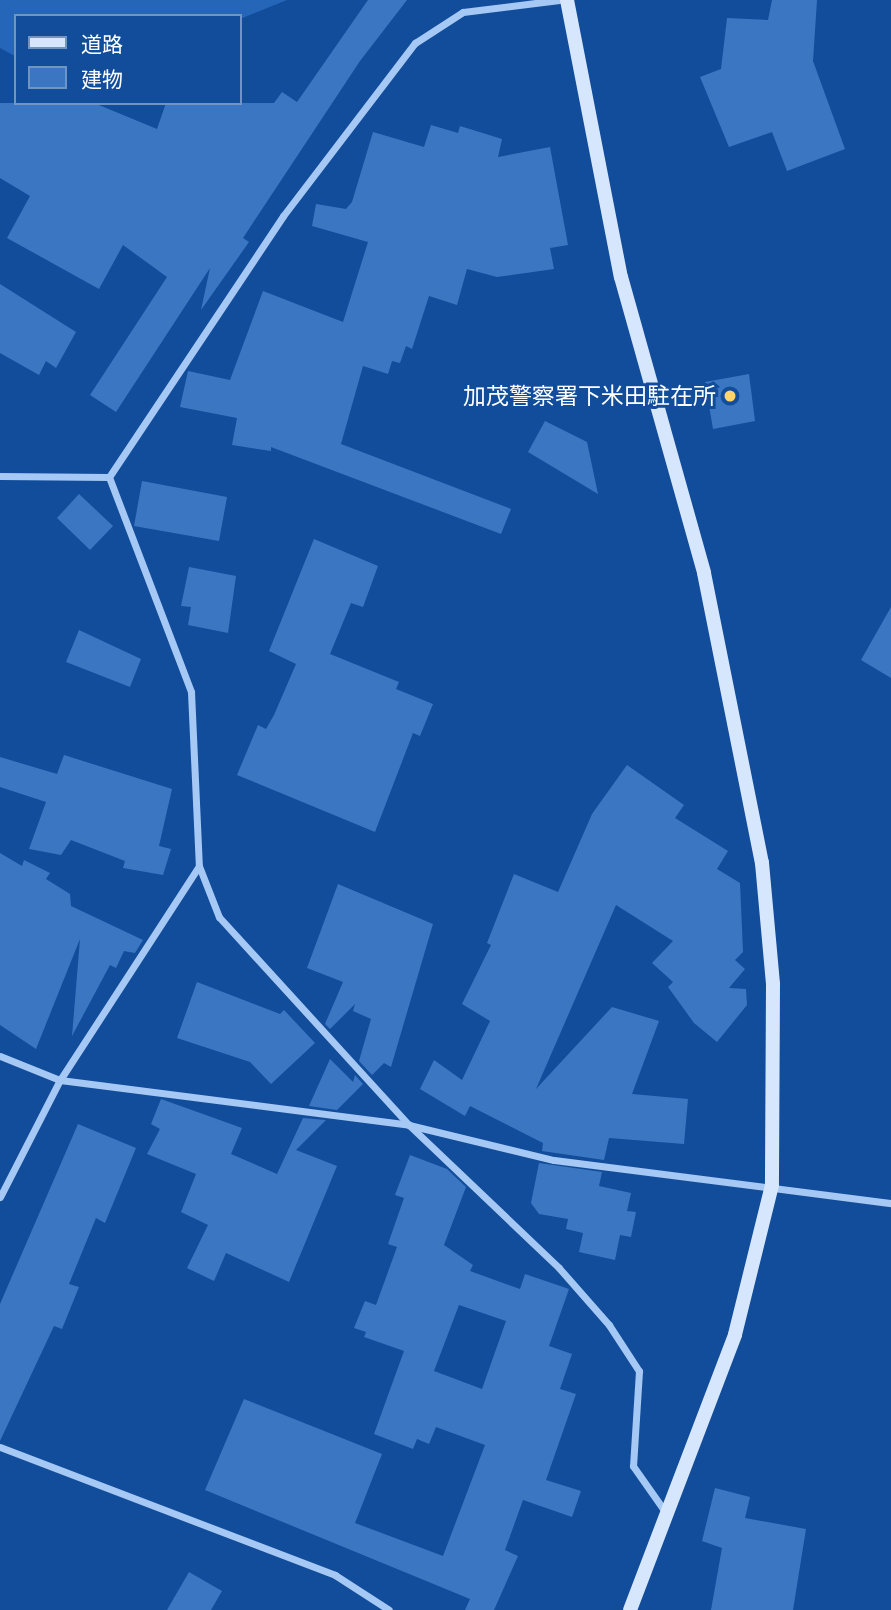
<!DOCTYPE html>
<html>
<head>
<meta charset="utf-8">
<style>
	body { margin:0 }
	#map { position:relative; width:891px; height:1610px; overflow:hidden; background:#124d9b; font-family:Cabin,"Noto Sans JP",sans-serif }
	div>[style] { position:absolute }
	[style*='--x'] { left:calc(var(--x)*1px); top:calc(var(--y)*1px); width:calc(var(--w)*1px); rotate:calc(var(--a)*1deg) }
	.green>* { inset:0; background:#2566b9 }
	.building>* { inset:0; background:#3b76c2 }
	.street>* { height:7px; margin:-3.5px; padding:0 3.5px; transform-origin:3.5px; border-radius:3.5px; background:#a6c8f4 }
	.secondary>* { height:14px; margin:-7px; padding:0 7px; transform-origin:7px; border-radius:7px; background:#d6e6fd }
	.dots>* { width:19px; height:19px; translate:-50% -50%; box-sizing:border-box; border:4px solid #124d9b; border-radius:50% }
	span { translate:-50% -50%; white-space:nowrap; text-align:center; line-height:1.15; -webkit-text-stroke:6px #124d9b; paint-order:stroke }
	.poi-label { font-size:23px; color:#fff }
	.right { translate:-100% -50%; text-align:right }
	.legend { position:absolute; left:14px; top:14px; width:228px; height:91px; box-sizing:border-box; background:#124d9b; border:2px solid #7194c3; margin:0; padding:9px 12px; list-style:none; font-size:21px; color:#fff }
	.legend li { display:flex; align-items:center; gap:14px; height:35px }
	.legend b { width:35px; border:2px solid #7194c3 }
</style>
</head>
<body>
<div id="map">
	<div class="green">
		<div style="clip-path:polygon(0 0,287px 0,240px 19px,16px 16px,15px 56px,0 48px)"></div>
	</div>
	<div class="building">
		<div style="clip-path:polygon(368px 0,407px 0,360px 61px,243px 238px,249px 242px,201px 310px,210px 268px,116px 412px,90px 395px,167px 277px,123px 245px,99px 289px,7px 238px,30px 196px,0 178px,0 103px,94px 103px,157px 129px,166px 103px,274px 103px,282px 92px,297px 102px)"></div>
		<div style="clip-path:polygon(772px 0,817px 0,813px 61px,845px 149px,787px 171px,772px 132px,729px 147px,700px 77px,721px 69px,727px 18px,768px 20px)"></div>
		<div style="clip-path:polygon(431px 125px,458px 133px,460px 126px,502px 139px,498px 157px,550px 147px,568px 245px,550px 248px,554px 269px,497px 277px,467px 269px,457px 305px,429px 296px,412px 349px,406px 346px,400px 363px,392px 361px,388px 374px,363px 366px,341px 444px,511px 509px,501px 534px,271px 447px,271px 451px,232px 445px,237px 418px,180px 407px,188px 371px,230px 380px,263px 291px,343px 322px,368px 242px,312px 226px,316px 204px,346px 209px,352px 202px,373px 132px,424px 147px)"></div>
		<div style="clip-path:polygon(0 284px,76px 332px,56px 368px,46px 361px,39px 375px,0 353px)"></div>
		<div style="clip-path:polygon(749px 374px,755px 421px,713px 429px,705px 382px)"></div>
		<div style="clip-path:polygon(545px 421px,587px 442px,598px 494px,528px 452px)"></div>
		<div style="clip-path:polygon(142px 481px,227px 497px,219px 541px,134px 526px)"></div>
		<div style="clip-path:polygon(79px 494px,113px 526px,90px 550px,57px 518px)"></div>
		<div style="clip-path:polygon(314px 539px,378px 566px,363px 607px,351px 603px,330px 654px,399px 682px,396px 689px,433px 704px,420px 736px,413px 733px,375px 832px,237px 775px,258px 725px,266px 729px,274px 715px,296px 664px,269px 651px)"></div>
		<div style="clip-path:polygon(189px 567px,236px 576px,228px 633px,188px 625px,191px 607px,181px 606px)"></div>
		<div style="clip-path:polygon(891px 607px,891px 678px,861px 660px)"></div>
		<div style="clip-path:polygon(79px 630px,141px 659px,130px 687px,66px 662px)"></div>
		<div style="clip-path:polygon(64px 755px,172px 789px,159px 846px,171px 849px,163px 875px,123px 868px,125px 861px,71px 840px,61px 855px,29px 849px,46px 802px,0 787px,0 757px,57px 774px)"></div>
		<div style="clip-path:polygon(627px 765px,684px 805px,675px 818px,728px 851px,717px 869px,740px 883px,743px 952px,735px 960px,745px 969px,729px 988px,746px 989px,747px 1005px,717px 1042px,694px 1023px,668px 987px,673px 982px,652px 963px,673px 941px,616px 905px,536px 1089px,612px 1007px,659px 1021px,632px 1094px,688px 1099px,684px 1144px,609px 1138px,604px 1160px,542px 1151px,543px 1143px,470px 1106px,465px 1116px,420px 1089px,434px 1060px,462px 1080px,490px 1021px,462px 1004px,491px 945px,487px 943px,514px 874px,558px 892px,592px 814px)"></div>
		<div style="clip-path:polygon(0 853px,22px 866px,24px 860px,50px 873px,46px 879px,70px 894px,71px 906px,143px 940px,135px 953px,124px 951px,116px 968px,110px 965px,72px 1036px,80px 939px,36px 1049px,0 1025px)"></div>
		<div style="clip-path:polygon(338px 884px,433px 924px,391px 1067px,384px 1063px,372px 1075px,359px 1061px,371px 1019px,353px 1011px,355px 1004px,330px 1029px,325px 1024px,343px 982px,307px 968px)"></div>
		<div style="clip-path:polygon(197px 982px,280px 1014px,284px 1010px,315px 1043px,271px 1084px,250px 1062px,177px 1038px)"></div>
		<div style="clip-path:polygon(330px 1059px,353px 1082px,355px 1075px,363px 1084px,337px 1110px,309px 1106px)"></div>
		<div style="clip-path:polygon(161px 1099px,242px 1128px,231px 1154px,277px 1174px,303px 1118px,326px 1120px,296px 1150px,337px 1166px,289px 1282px,226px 1253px,214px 1281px,187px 1268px,208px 1225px,181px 1212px,196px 1174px,147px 1154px,160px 1129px,151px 1124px)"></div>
		<div style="clip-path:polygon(78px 1124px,136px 1148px,105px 1223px,96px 1218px,69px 1284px,79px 1287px,62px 1329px,54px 1326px,0 1441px,0 1304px)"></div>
		<div style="clip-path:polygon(evenodd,410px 1155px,447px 1169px,466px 1187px,444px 1245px,473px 1265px,470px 1271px,520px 1289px,525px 1274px,569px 1289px,549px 1346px,572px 1354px,560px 1389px,576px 1394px,546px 1480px,581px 1491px,572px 1517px,523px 1500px,505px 1550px,518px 1556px,494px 1610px,465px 1610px,470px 1599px,205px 1490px,244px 1399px,382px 1454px,355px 1523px,443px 1556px,485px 1445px,436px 1427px,429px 1444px,417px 1439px,413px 1449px,374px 1434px,404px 1351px,364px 1337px,366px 1332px,354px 1328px,365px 1301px,376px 1305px,397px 1247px,388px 1244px,404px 1198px,395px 1195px,410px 1155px,459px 1305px,506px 1321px,482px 1389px,434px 1371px,459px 1305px)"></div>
		<div style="clip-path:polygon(539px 1163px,602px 1172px,599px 1186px,631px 1193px,627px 1211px,636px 1212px,631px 1237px,620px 1235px,615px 1260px,579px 1252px,583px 1233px,566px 1229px,568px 1219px,539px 1214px,531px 1203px)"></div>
		<div style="clip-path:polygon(715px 1488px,750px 1497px,745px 1518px,806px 1529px,793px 1610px,711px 1610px,722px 1548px,702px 1541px)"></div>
		<div style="clip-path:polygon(189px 1572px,222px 1591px,211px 1610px,167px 1610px)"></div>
	</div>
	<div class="street">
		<div style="--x:0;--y:476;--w:109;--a:0.5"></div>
		<div style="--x:109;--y:477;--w:230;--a:69.1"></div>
		<div style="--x:191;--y:692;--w:174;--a:87.4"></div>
		<div style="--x:199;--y:866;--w:55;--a:68.6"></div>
		<div style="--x:219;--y:917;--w:282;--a:47.6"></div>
		<div style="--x:409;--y:1125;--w:207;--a:43.6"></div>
		<div style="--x:559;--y:1268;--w:76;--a:48.7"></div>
		<div style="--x:609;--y:1325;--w:55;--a:56.9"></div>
		<div style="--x:639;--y:1371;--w:95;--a:93.6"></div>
		<div style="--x:633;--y:1466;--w:57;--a:54.9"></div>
		<div style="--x:109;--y:477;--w:314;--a:-56.3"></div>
		<div style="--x:283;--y:216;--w:218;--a:-52.7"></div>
		<div style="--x:415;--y:43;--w:57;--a:-32.9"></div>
		<div style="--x:463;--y:12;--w:97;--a:-7.1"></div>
		<div style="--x:0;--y:1056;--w:65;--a:21.8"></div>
		<div style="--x:60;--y:1080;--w:352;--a:7.3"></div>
		<div style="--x:409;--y:1125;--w:149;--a:13.6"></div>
		<div style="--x:554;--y:1160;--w:340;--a:7.3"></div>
		<div style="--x:0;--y:1197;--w:131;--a:-62.9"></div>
		<div style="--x:60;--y:1080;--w:255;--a:-57"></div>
		<div style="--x:0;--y:1447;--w:359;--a:20.9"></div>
		<div style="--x:335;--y:1575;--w:64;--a:32.9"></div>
	</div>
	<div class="secondary">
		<div style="--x:567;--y:0;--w:282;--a:79"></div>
		<div style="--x:621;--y:277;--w:307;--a:74.3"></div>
		<div style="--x:704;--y:573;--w:296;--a:78.7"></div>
		<div style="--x:762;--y:863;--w:121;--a:84.8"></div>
		<div style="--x:773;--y:984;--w:201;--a:90.3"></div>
		<div style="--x:772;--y:1185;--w:154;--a:103.9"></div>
		<div style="--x:735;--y:1335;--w:294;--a:110.9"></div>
	</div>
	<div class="dots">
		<div style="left:730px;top:396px;background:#ffd569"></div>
	</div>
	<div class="poi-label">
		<span class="right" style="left:716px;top:396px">加茂警察署下米田駐在所</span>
	</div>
	<ul class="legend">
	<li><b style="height:9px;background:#d6e6fd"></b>道路</li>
	<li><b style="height:19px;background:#3b76c2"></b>建物</li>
	</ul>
</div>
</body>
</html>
